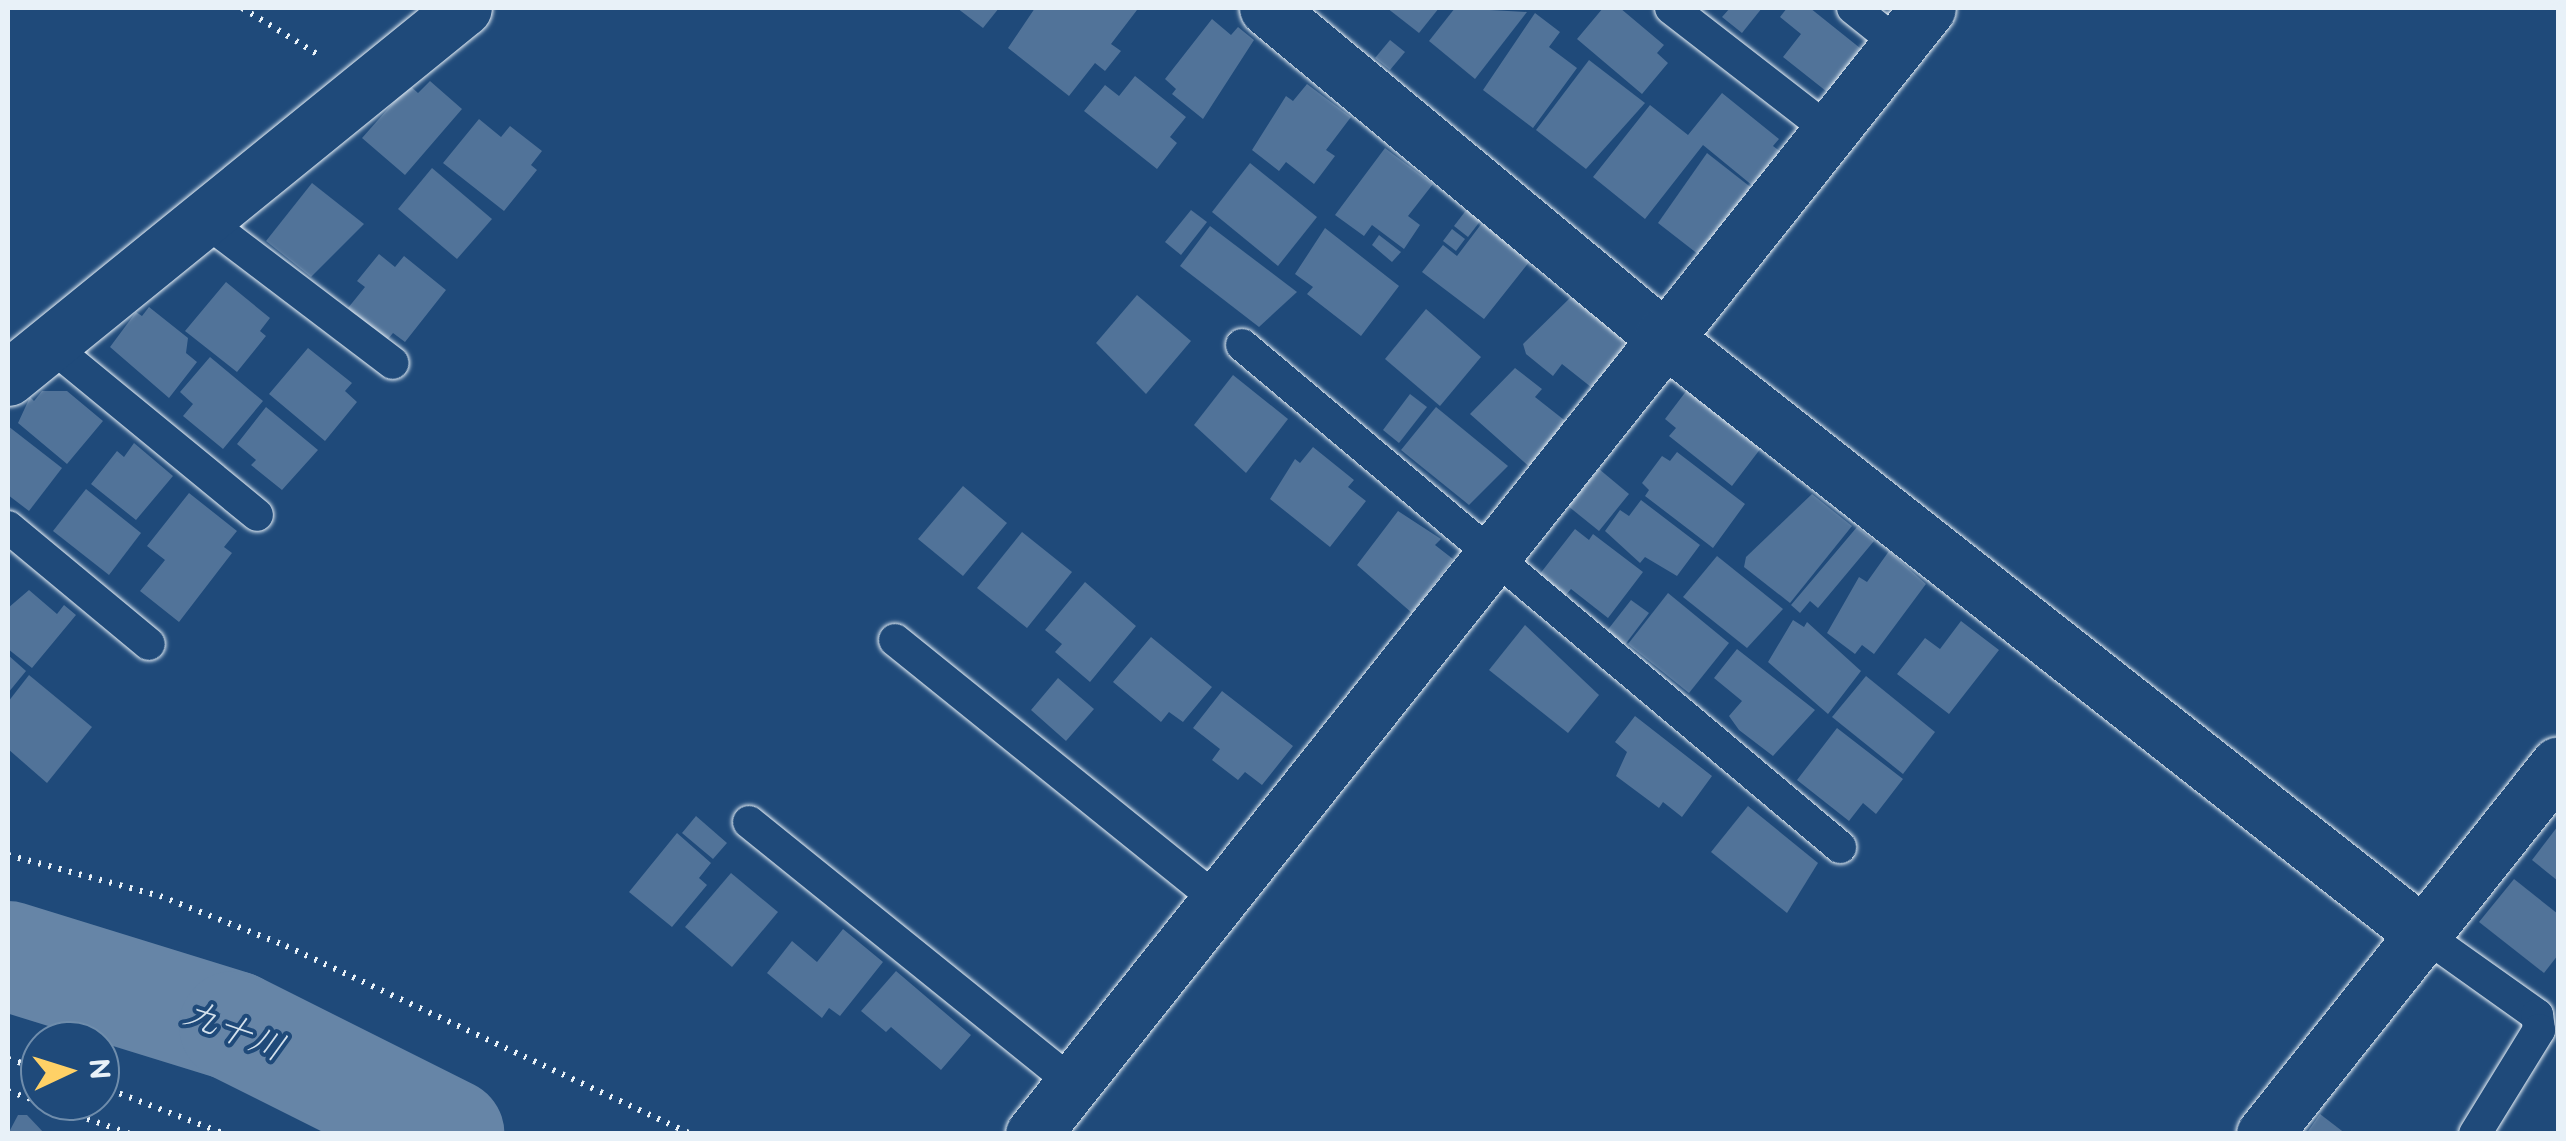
<!DOCTYPE html>
<html>
<head>
<meta charset="utf-8">
<style>
	body { margin:0 }
	#map { position:relative; width:2566px; height:1141px; overflow:hidden; background:#1f4a7a; font-family:"Balsamiq Sans","Klee One",sans-serif }
	div>[style] { position:absolute }
	[style*='--x'] { left:calc(var(--x)*1px); top:calc(var(--y)*1px); width:calc(var(--w)*1px); rotate:calc(var(--a)*1deg) }
	.river>* { height:110px; margin:-55px; padding:0 55px; transform-origin:55px; border-radius:55px; background:#6685a7 }
	.building>* { inset:0; background:#517399 }
	.path>* { height:6px; margin-top:-3px; transform-origin:0; background:repeating-linear-gradient(90deg,#e8f1f8 0 2.5px,transparent 0 10.5px) }
	.roads { filter:drop-shadow(0 0 2px #e8f1f8) drop-shadow(0 0 2px #e8f1f8) }
	.service>* { height:32px; margin:-16px; padding:0 16px; transform-origin:16px; border-radius:16px; background:#1f4a7a }
	.minor>* { height:55px; margin:-27.5px; padding:0 27.5px; transform-origin:27.5px; border-radius:27.5px; background:#1f4a7a }
	span { translate:-50% -50%; white-space:nowrap; text-align:center; line-height:1.15; -webkit-text-stroke:8px #1f4a7a; paint-order:stroke }
	.water-label { font-size:35px; color:#d4e1ec; font-style:italic }
	.frame { position:absolute; inset:0; border:10px solid #e8f1f8; pointer-events:none }
	.north { position:absolute; left:20px; top:1021px; width:100px; height:100px; box-sizing:border-box; background:#1f4a7a; border:2px solid #6f8dac; border-radius:50%; rotate:86deg; font-size:28px; font-weight:700; line-height:40px; text-align:center; color:#e8f1f8 }
	.north::after { content:''; display:block; margin:auto; width:35px; height:45px; background:#ffd166; clip-path:polygon(50% 0,100% 100%,50% 72%,0 100%) }
</style>
</head>
<body>
<div id="map">
	<div class="river">
		<div style="--x:8;--y:956;--w:237;--a:17.2"></div>
		<div style="--x:234;--y:1026;--w:241;--a:26.6"></div>
	</div>
	<div class="building">
		<div style="clip-path:polygon(957px 8px,999px 8px,983px 28px)"></div>
		<div style="clip-path:polygon(1035px 8px,1134px 8px,1137px 10px,1111px 44px,1121px 51px,1105px 71px,1095px 63px,1069px 96px,1008px 48px)"></div>
		<div style="clip-path:polygon(1387px 8px,1439px 8px,1419px 33px)"></div>
		<div style="clip-path:polygon(1455px 8px,1527px 12px,1475px 79px,1429px 41px)"></div>
		<div style="clip-path:polygon(1603px 8px,1620px 8px,1664px 45px,1657px 53px,1668px 63px,1642px 94px,1577px 39px)"></div>
		<div style="clip-path:polygon(1730px 8px,1762px 8px,1742px 33px,1722px 17px)"></div>
		<div style="clip-path:polygon(1787px 8px,1810px 8px,1865px 52px,1831px 95px,1783px 57px,1801px 34px,1780px 17px)"></div>
		<div style="clip-path:polygon(1535px 13px,1560px 32px,1549px 47px,1577px 68px,1533px 128px,1483px 90px)"></div>
		<div style="clip-path:polygon(1212px 19px,1231px 35px,1238px 27px,1254px 40px,1203px 119px,1172px 94px,1176px 89px,1165px 79px)"></div>
		<div style="clip-path:polygon(1390px 40px,1405px 52px,1390px 70px,1375px 58px)"></div>
		<div style="clip-path:polygon(1589px 60px,1645px 103px,1586px 169px,1536px 130px)"></div>
		<div style="clip-path:polygon(1135px 76px,1186px 117px,1170px 137px,1177px 143px,1157px 169px,1084px 111px,1105px 85px,1119px 96px)"></div>
		<div style="clip-path:polygon(430px 81px,462px 109px,405px 175px,362px 138px,409px 85px,418px 93px)"></div>
		<div style="clip-path:polygon(1307px 84px,1351px 117px,1326px 150px,1335px 156px,1314px 184px,1286px 162px,1279px 171px,1252px 150px,1286px 96px,1293px 101px)"></div>
		<div style="clip-path:polygon(1722px 93px,1779px 139px,1773px 146px,1781px 152px,1753px 186px,1703px 145px,1645px 219px,1593px 177px,1650px 105px,1688px 135px)"></div>
		<div style="clip-path:polygon(479px 119px,501px 137px,510px 126px,542px 151px,531px 165px,537px 170px,504px 211px,443px 163px)"></div>
		<div style="clip-path:polygon(1385px 148px,1433px 184px,1408px 216px,1420px 225px,1404px 249px,1372px 225px,1364px 236px,1335px 215px)"></div>
		<div style="clip-path:polygon(1707px 153px,1753px 189px,1703px 258px,1658px 223px)"></div>
		<div style="clip-path:polygon(1250px 163px,1317px 217px,1278px 266px,1212px 212px)"></div>
		<div style="clip-path:polygon(432px 168px,492px 219px,457px 259px,398px 209px)"></div>
		<div style="clip-path:polygon(312px 183px,364px 224px,311px 277px,266px 241px)"></div>
		<div style="clip-path:polygon(1467px 209px,1481px 220px,1468px 237px,1454px 226px)"></div>
		<div style="clip-path:polygon(1191px 210px,1207px 222px,1181px 255px,1165px 242px)"></div>
		<div style="clip-path:polygon(1482px 223px,1530px 261px,1484px 319px,1422px 272px,1443px 245px,1457px 256px)"></div>
		<div style="clip-path:polygon(1210px 226px,1297px 292px,1259px 327px,1180px 266px)"></div>
		<div style="clip-path:polygon(1325px 228px,1399px 286px,1361px 336px,1307px 294px,1313px 287px,1295px 274px)"></div>
		<div style="clip-path:polygon(1452px 229px,1465px 239px,1456px 251px,1443px 241px)"></div>
		<div style="clip-path:polygon(1379px 235px,1401px 252px,1392px 262px,1372px 245px)"></div>
		<div style="clip-path:polygon(379px 254px,395px 267px,404px 256px,446px 290px,405px 342px,393px 333px,383px 345px,348px 308px,365px 287px,357px 281px)"></div>
		<div style="clip-path:polygon(226px 282px,270px 318px,260px 331px,266px 336px,237px 372px,185px 331px)"></div>
		<div style="clip-path:polygon(1137px 295px,1191px 341px,1146px 394px,1096px 343px)"></div>
		<div style="clip-path:polygon(1572px 296px,1622px 336px,1624px 355px,1596px 391px,1562px 364px,1553px 376px,1526px 354px,1523px 344px)"></div>
		<div style="clip-path:polygon(149px 307px,188px 338px,186px 353px,197px 362px,169px 398px,110px 347px,136px 312px,142px 316px)"></div>
		<div style="clip-path:polygon(1426px 309px,1481px 357px,1440px 406px,1385px 359px)"></div>
		<div style="clip-path:polygon(308px 348px,352px 383px,345px 391px,357px 402px,325px 441px,269px 394px)"></div>
		<div style="clip-path:polygon(210px 357px,263px 401px,223px 449px,183px 416px,193px 404px,180px 392px)"></div>
		<div style="clip-path:polygon(1515px 368px,1542px 389px,1535px 397px,1568px 423px,1532px 469px,1470px 414px)"></div>
		<div style="clip-path:polygon(1233px 375px,1288px 419px,1246px 473px,1194px 425px)"></div>
		<div style="clip-path:polygon(1687px 390px,1761px 448px,1732px 486px,1669px 436px,1676px 428px,1665px 419px)"></div>
		<div style="clip-path:polygon(42px 391px,67px 391px,103px 421px,67px 464px,18px 423px,30px 397px,34px 401px)"></div>
		<div style="clip-path:polygon(1410px 394px,1427px 407px,1399px 443px,1383px 430px)"></div>
		<div style="clip-path:polygon(266px 407px,318px 450px,282px 490px,251px 465px,256px 460px,237px 444px)"></div>
		<div style="clip-path:polygon(1436px 407px,1508px 466px,1469px 505px,1401px 450px)"></div>
		<div style="clip-path:polygon(8px 426px,62px 468px,29px 511px,8px 495px)"></div>
		<div style="clip-path:polygon(134px 443px,173px 476px,136px 520px,91px 484px,117px 451px,124px 457px)"></div>
		<div style="clip-path:polygon(1313px 447px,1354px 480px,1348px 487px,1366px 501px,1330px 547px,1270px 499px,1295px 459px,1300px 463px)"></div>
		<div style="clip-path:polygon(1677px 452px,1745px 504px,1713px 548px,1645px 496px,1649px 490px,1642px 483px,1662px 456px,1670px 461px)"></div>
		<div style="clip-path:polygon(1599px 469px,1629px 494px,1599px 531px,1568px 506px)"></div>
		<div style="clip-path:polygon(963px 486px,1007px 523px,963px 576px,918px 539px)"></div>
		<div style="clip-path:polygon(86px 489px,141px 533px,109px 575px,53px 531px)"></div>
		<div style="clip-path:polygon(189px 493px,237px 531px,224px 547px,232px 553px,179px 622px,140px 591px,165px 560px,147px 546px)"></div>
		<div style="clip-path:polygon(1812px 494px,1852px 526px,1790px 603px,1744px 567px,1746px 557px)"></div>
		<div style="clip-path:polygon(1641px 500px,1700px 545px,1677px 576px,1645px 557px,1640px 563px,1605px 531px,1620px 510px,1629px 516px)"></div>
		<div style="clip-path:polygon(1398px 511px,1441px 539px,1435px 545px,1453px 559px,1412px 613px,1357px 565px)"></div>
		<div style="clip-path:polygon(1857px 527px,1874px 541px,1818px 608px,1810px 601px,1800px 613px,1791px 605px)"></div>
		<div style="clip-path:polygon(1575px 529px,1589px 540px,1593px 534px,1643px 572px,1608px 618px,1571px 589px,1565px 596px,1539px 575px)"></div>
		<div style="clip-path:polygon(1022px 532px,1072px 572px,1027px 628px,977px 588px)"></div>
		<div style="clip-path:polygon(1889px 551px,1926px 584px,1874px 654px,1862px 645px,1855px 654px,1827px 633px,1859px 577px,1867px 582px)"></div>
		<div style="clip-path:polygon(1717px 556px,1783px 609px,1747px 648px,1683px 597px)"></div>
		<div style="clip-path:polygon(1085px 582px,1136px 626px,1090px 682px,1055px 652px,1062px 644px,1045px 630px)"></div>
		<div style="clip-path:polygon(29px 590px,57px 614px,64px 605px,76px 615px,32px 668px,8px 649px,8px 608px)"></div>
		<div style="clip-path:polygon(1668px 593px,1729px 643px,1689px 693px,1628px 644px)"></div>
		<div style="clip-path:polygon(1631px 600px,1649px 613px,1624px 646px,1606px 632px)"></div>
		<div style="clip-path:polygon(1793px 620px,1804px 627px,1807px 622px,1861px 671px,1828px 714px,1768px 662px)"></div>
		<div style="clip-path:polygon(1961px 621px,1999px 650px,1949px 714px,1897px 674px,1925px 638px,1940px 649px)"></div>
		<div style="clip-path:polygon(1525px 625px,1599px 695px,1568px 733px,1489px 670px)"></div>
		<div style="clip-path:polygon(1151px 637px,1212px 687px,1183px 722px,1169px 712px,1161px 722px,1113px 682px)"></div>
		<div style="clip-path:polygon(1737px 649px,1815px 710px,1773px 756px,1739px 730px,1729px 716px,1742px 701px,1714px 678px)"></div>
		<div style="clip-path:polygon(8px 655px,26px 671px,8px 693px)"></div>
		<div style="clip-path:polygon(29px 675px,92px 727px,47px 783px,8px 749px,8px 702px)"></div>
		<div style="clip-path:polygon(1866px 676px,1935px 732px,1903px 774px,1832px 717px)"></div>
		<div style="clip-path:polygon(1058px 678px,1094px 709px,1066px 741px,1031px 710px)"></div>
		<div style="clip-path:polygon(1222px 691px,1293px 746px,1262px 785px,1245px 772px,1238px 780px,1212px 760px,1220px 749px,1193px 728px)"></div>
		<div style="clip-path:polygon(1635px 716px,1712px 776px,1682px 817px,1663px 802px,1659px 808px,1616px 776px,1627px 752px,1615px 742px)"></div>
		<div style="clip-path:polygon(1837px 728px,1903px 779px,1876px 814px,1863px 803px,1849px 821px,1797px 780px)"></div>
		<div style="clip-path:polygon(1748px 806px,1818px 863px,1787px 913px,1711px 852px)"></div>
		<div style="clip-path:polygon(696px 816px,727px 843px,713px 859px,682px 833px)"></div>
		<div style="clip-path:polygon(2558px 826px,2558px 881px,2532px 860px)"></div>
		<div style="clip-path:polygon(677px 833px,711px 863px,699px 878px,707px 885px,672px 927px,629px 892px)"></div>
		<div style="clip-path:polygon(731px 873px,778px 912px,732px 967px,685px 927px)"></div>
		<div style="clip-path:polygon(2514px 879px,2558px 914px,2558px 955px,2544px 973px,2479px 922px)"></div>
		<div style="clip-path:polygon(843px 929px,883px 962px,840px 1016px,829px 1008px,822px 1018px,767px 973px,792px 941px,817px 962px)"></div>
		<div style="clip-path:polygon(896px 971px,971px 1035px,941px 1070px,891px 1027px,886px 1032px,861px 1011px)"></div>
		<div style="clip-path:polygon(2320px 1114px,2346px 1134px,2306px 1134px)"></div>
		<div style="clip-path:polygon(18px 1115px,27px 1115px,45px 1134px,8px 1134px)"></div>
	</div>
	<div class="path">
		<div style="--x:242;--y:8;--w:88;--a:31.5"></div>
		<div style="--x:8;--y:855;--w:157;--a:15.1"></div>
		<div style="--x:160;--y:896;--w:136;--a:21.6"></div>
		<div style="--x:286;--y:946;--w:447;--a:24.9"></div>
		<div style="--x:8;--y:1059;--w:33;--a:16"></div>
		<div style="--x:100;--y:1086;--w:134;--a:21"></div>
		<div style="--x:8;--y:1091;--w:130;--a:19.3"></div>
	</div>
	<div class="roads">
		<div class="service">
			<div style="--x:1671;--y:8;--w:199;--a:37.8"></div>
			<div style="--x:1853;--y:8;--w:58;--a:38.7"></div>
			<div style="--x:203;--y:219;--w:238;--a:37.2"></div>
			<div style="--x:49;--y:344;--w:269;--a:39.4"></div>
			<div style="--x:1242;--y:345;--w:781;--a:40.01"></div>
			<div style="--x:8;--y:527;--w:183;--a:39.7"></div>
			<div style="--x:895;--y:640;--w:415;--a:38.9"></div>
			<div style="--x:749;--y:822;--w:416;--a:38.9"></div>
			<div style="--x:2423;--y:934;--w:140;--a:35.4"></div>
			<div style="--x:2537;--y:1015;--w:15;--a:82"></div>
			<div style="--x:2539;--y:1030;--w:122;--a:121.6"></div>
		</div>
		<div class="minor">
			<div style="--x:1267;--y:8;--w:513;--a:39.71"></div>
			<div style="--x:1662;--y:336;--w:968;--a:38.16"></div>
			<div style="--x:8;--y:378;--w:587;--a:-39.06"></div>
			<div style="--x:1033;--y:1134;--w:1438;--a:-51.52"></div>
			<div style="--x:2264;--y:1134;--w:472;--a:-51.5"></div>
		</div>
	</div>
	<div class="water-label">
		<span style="left:234px;top:1032px;rotate:22deg">九十川</span>
	</div>
	<div class="frame"></div>
	<div class="north">N</div>
</div>
</body>
</html>
